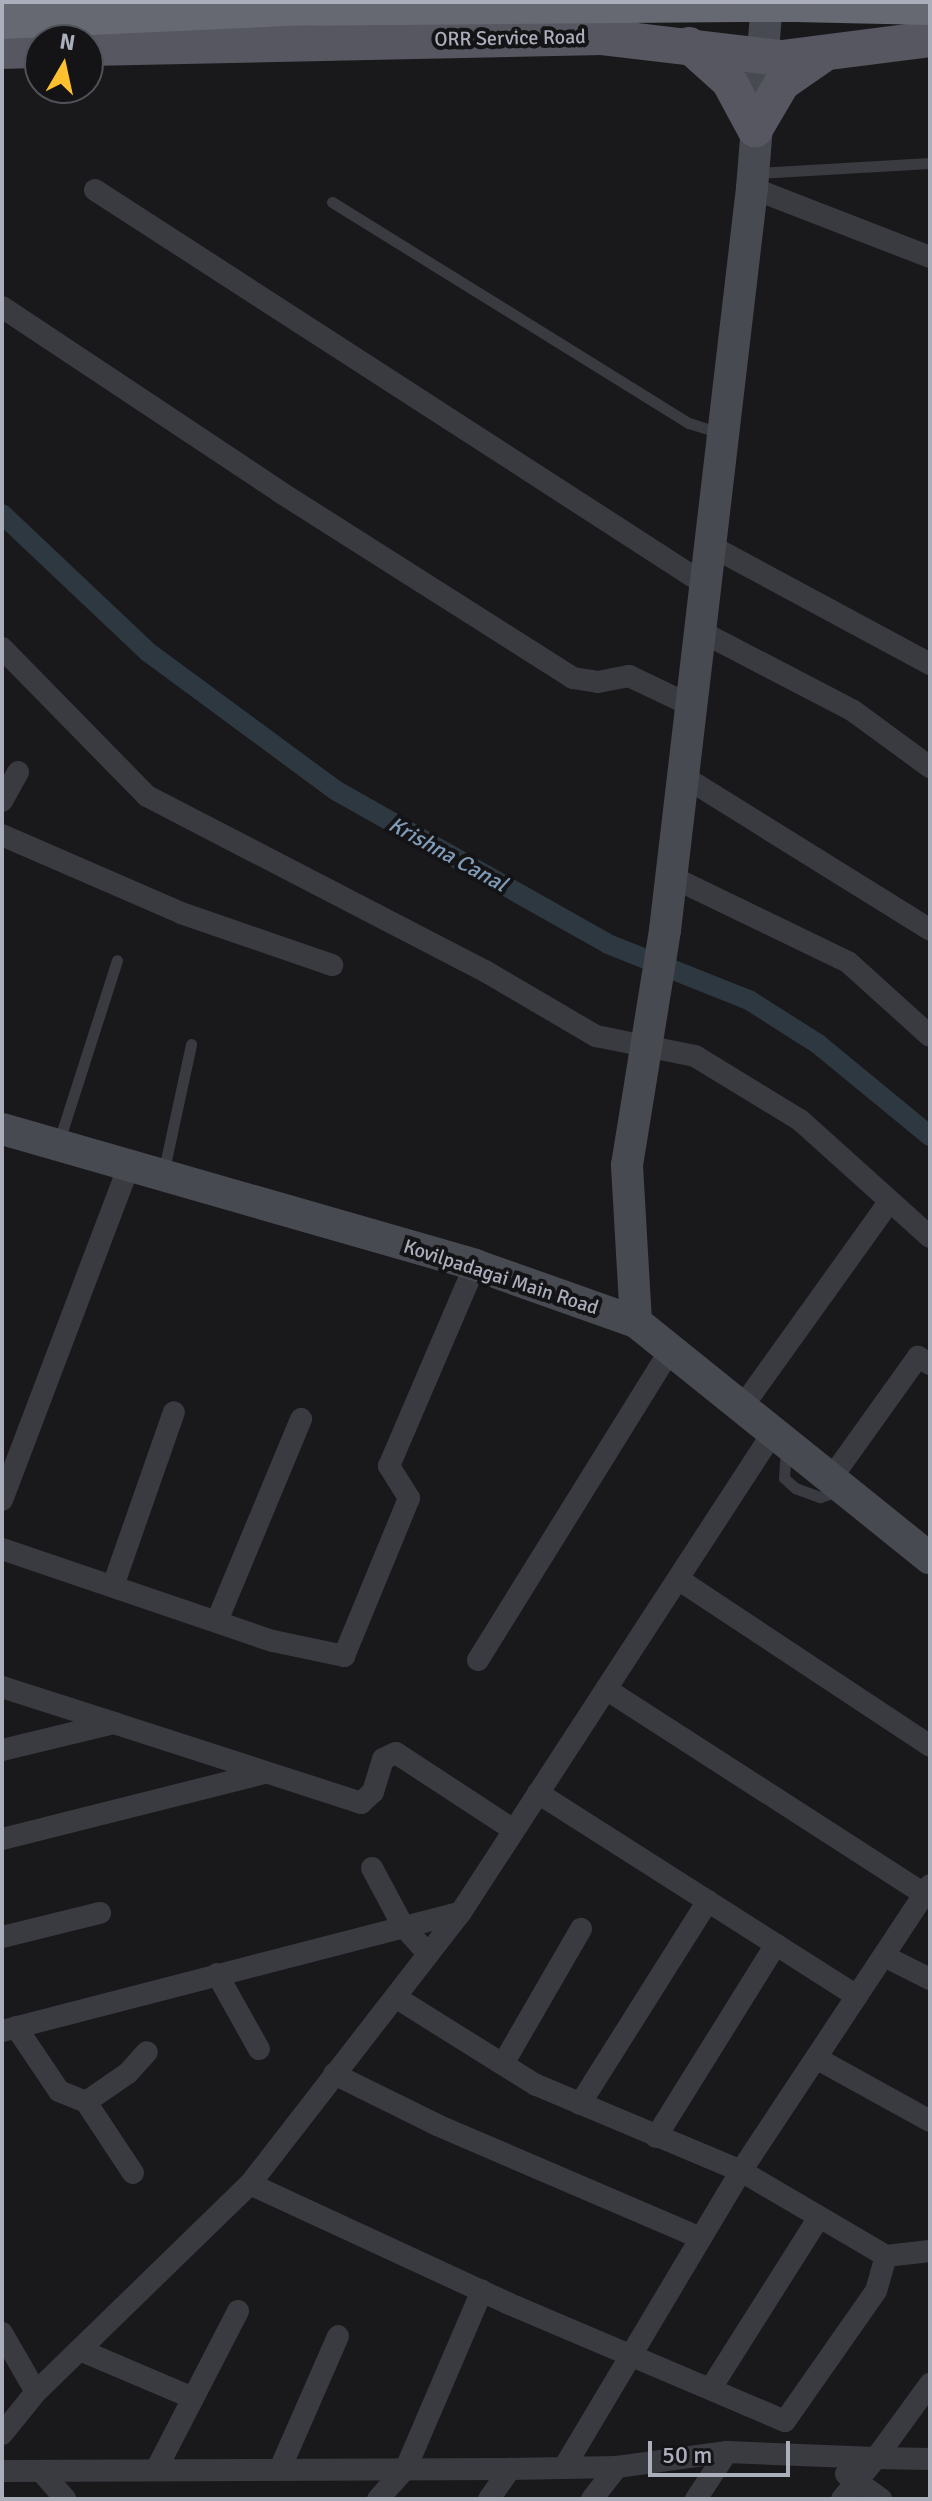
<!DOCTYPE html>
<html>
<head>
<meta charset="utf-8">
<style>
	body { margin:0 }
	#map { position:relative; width:932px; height:2501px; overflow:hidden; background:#19191c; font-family:Signika,sans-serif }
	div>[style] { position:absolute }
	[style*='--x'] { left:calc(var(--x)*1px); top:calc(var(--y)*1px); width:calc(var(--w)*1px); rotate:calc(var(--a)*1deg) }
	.canal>* { height:20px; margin:-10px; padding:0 10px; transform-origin:10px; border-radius:10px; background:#2e3841 }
	.lane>* { height:11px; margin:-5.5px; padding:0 5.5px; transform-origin:5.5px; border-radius:5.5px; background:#3a3b41 }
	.street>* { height:22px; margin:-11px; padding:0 11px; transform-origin:11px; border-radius:11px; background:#3a3b41 }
	.secondary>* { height:32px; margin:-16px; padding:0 16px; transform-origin:16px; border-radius:16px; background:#484a51 }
	.primary>* { height:36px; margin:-18px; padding:0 18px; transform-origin:18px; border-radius:18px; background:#565760 }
	.highway>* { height:40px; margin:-20px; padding:0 20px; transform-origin:20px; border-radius:20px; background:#666872 }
	.highway-bridge>* { height:40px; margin:-20px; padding:0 20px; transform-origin:20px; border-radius:20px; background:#666872 }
	span { translate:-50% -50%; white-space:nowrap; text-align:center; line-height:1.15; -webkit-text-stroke:8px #141417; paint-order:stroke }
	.street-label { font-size:20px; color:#abafbc }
	.water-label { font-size:22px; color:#809cb8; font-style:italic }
	.frame { position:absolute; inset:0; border:4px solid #abafbc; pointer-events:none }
	.north { position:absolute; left:24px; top:24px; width:80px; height:80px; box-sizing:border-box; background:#141417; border:2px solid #505259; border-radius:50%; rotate:9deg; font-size:22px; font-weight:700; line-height:32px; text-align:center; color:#abafbc }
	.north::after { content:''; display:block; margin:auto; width:28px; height:36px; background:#fdc02f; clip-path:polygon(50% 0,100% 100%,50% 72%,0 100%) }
	.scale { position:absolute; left:648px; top:2441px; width:142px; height:36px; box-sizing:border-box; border:4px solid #abafbc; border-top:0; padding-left:10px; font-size:24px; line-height:28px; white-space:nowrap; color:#abafbc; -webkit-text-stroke:6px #141417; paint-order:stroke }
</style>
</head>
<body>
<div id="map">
	<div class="canal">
		<div style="--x:2;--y:514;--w:201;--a:43.4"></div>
		<div style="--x:148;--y:652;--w:232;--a:36.4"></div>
		<div style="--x:335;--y:790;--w:313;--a:29.4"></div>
		<div style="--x:608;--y:944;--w:152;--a:21.7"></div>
		<div style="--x:749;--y:1000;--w:82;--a:32.5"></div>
		<div style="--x:818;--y:1044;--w:145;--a:39.4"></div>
	</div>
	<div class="lane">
		<div style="--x:757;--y:173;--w:173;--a:-3.3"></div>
		<div style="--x:332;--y:202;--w:420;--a:31.8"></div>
		<div style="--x:689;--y:423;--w:32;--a:18"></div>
		<div style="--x:58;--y:1144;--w:193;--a:-72.2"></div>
		<div style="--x:163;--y:1174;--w:133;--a:-77.8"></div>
		<div style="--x:786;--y:1449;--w:29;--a:94"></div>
		<div style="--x:784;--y:1478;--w:15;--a:42"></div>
		<div style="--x:795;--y:1488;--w:27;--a:20"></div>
		<div style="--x:820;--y:1497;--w:19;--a:-18"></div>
	</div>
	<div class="street">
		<div style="--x:752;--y:188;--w:191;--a:21.2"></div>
		<div style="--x:95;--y:190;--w:728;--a:32.88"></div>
		<div style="--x:2;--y:307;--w:334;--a:33.6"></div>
		<div style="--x:280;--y:492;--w:347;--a:32.4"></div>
		<div style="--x:573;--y:678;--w:25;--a:9"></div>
		<div style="--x:598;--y:682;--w:32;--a:-11"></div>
		<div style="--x:629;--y:676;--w:70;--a:25.5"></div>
		<div style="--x:711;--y:546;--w:249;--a:28.3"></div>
		<div style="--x:700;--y:631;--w:171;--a:27.5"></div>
		<div style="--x:852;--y:710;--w:97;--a:36.2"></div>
		<div style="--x:2;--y:648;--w:207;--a:45.6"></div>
		<div style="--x:147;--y:796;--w:381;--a:27.4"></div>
		<div style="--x:485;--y:971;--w:129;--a:30.4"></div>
		<div style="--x:596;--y:1036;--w:101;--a:11.4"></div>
		<div style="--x:695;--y:1056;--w:123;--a:31.4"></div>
		<div style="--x:800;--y:1120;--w:175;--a:42"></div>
		<div style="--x:683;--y:776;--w:291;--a:31.9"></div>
		<div style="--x:2;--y:801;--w:33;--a:-61"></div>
		<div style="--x:2;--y:835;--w:195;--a:23.5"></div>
		<div style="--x:181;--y:913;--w:160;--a:19"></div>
		<div style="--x:672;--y:877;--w:195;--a:25.8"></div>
		<div style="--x:848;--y:962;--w:110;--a:42.1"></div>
		<div style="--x:743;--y:1406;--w:252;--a:-54.4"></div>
		<div style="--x:832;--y:1477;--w:148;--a:-54.4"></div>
		<div style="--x:918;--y:1357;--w:14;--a:30"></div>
		<div style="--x:2;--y:1500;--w:358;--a:-69.2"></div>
		<div style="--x:2;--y:1549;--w:286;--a:18.8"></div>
		<div style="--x:273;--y:1641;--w:73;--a:11.9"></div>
		<div style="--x:344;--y:1656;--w:171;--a:-67.6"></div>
		<div style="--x:409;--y:1498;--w:38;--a:-122"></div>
		<div style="--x:389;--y:1466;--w:219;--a:-66.8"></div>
		<div style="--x:678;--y:1579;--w:302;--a:33.5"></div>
		<div style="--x:113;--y:1586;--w:184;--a:-70.7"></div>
		<div style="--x:217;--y:1621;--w:219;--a:-67.4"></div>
		<div style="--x:478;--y:1660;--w:366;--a:-58.2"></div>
		<div style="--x:2;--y:1687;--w:118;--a:17.8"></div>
		<div style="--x:606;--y:1689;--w:378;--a:32.8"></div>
		<div style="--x:2;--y:1750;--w:115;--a:-13.6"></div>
		<div style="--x:114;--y:1723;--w:260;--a:17.9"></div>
		<div style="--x:361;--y:1803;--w:16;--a:-43"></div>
		<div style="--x:373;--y:1792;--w:34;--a:-73"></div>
		<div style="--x:383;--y:1759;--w:14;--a:-25"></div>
		<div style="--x:396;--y:1753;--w:139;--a:33.2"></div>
		<div style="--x:538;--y:1793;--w:378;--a:32.5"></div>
		<div style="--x:2;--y:1839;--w:267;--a:-14.1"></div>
		<div style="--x:372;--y:1868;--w:66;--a:61.9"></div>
		<div style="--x:403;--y:1926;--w:38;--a:48"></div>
		<div style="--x:2;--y:1937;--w:101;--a:-13.8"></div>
		<div style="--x:884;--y:1956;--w:51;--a:26.6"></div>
		<div style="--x:217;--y:1974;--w:86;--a:60.8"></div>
		<div style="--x:16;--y:2027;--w:77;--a:56.1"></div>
		<div style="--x:59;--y:2091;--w:29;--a:22"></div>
		<div style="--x:86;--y:2102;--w:85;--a:56.5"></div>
		<div style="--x:2;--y:2031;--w:474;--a:-14.5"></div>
		<div style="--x:816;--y:2058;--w:130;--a:28.9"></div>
		<div style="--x:503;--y:2064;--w:156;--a:-60"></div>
		<div style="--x:334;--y:2074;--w:115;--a:26.3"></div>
		<div style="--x:437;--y:2125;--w:287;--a:23.2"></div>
		<div style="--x:86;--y:2102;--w:51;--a:-34.6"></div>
		<div style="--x:128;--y:2073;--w:28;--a:-48"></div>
		<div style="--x:580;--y:2104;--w:240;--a:-57.8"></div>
		<div style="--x:656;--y:2137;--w:227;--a:-58.1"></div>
		<div style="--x:250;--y:2184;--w:283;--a:24.8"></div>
		<div style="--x:507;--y:2303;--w:302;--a:23"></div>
		<div style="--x:785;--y:2421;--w:159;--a:-55"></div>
		<div style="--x:876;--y:2291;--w:36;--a:-74"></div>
		<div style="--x:886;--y:2256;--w:168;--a:-149.6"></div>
		<div style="--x:741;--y:2171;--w:222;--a:-157.2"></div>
		<div style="--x:536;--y:2085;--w:166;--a:-148"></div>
		<div style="--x:886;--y:2256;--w:44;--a:-6.5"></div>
		<div style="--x:2;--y:2333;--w:68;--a:60"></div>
		<div style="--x:80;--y:2350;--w:123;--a:23"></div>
		<div style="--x:711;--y:2388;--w:202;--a:-57.7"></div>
		<div style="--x:2;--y:2434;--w:54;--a:-51"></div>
		<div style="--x:36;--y:2392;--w:298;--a:-44.2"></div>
		<div style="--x:250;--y:2184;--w:344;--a:-52.2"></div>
		<div style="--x:461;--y:1912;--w:574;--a:-56.95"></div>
		<div style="--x:565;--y:2466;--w:344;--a:-59.2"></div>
		<div style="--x:741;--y:2171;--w:343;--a:-56.5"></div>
		<div style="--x:280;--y:2469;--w:145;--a:-66.4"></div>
		<div style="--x:156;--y:2470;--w:179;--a:-62.7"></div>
		<div style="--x:2;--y:2471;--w:508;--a:-0.23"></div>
		<div style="--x:510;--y:2469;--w:107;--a:-1.1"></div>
		<div style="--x:617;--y:2467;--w:111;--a:-7.8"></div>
		<div style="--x:727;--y:2452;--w:149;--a:2.3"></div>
		<div style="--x:876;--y:2458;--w:92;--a:-53.9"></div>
		<div style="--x:41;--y:2471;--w:37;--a:49"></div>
		<div style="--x:846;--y:2474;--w:43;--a:35.5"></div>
		<div style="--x:378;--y:2499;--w:42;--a:-47.9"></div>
		<div style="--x:406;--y:2468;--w:193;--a:-66.8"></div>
		<div style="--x:489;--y:2499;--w:37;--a:-55"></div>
		<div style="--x:592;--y:2499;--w:41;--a:-52"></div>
		<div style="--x:696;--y:2499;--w:56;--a:-56.6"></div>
		<div style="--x:842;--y:2499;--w:53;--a:-50.3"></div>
		<div style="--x:876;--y:2458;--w:54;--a:1.1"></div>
	</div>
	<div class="secondary">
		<div style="--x:2;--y:1129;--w:492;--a:16"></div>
		<div style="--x:475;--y:1265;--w:171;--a:19.5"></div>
		<div style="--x:636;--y:1322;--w:377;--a:38.8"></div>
		<div style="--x:636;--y:1322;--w:157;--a:-93.3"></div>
		<div style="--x:627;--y:1165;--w:238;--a:-80.8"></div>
		<div style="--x:665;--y:930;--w:747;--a:-83.31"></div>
		<div style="--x:752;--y:188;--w:187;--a:-85.4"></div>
	</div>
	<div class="primary">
		<div style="--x:689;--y:45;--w:54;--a:42"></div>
		<div style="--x:729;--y:81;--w:55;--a:61.6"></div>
		<div style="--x:88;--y:48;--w:514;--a:-1.23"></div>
		<div style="--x:602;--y:37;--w:181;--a:6.7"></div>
		<div style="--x:782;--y:58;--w:149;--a:-7.3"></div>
		<div style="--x:2;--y:51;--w:38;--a:-2"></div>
		<div style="--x:755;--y:129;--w:53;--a:-59.6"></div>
		<div style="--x:782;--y:83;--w:47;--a:-34.7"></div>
	</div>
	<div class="highway">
		<div style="--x:795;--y:2;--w:135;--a:1.3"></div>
		<div style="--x:2;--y:19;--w:281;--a:-2.6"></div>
		<div style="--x:283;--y:6;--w:457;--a:-0.5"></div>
	</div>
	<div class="highway-bridge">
		<div style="--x:740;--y:2;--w:55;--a:0"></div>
	</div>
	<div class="street-label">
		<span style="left:510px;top:38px;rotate:-1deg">ORR Service Road</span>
		<span style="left:501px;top:1277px;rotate:18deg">Kovilpadagai Main Road</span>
	</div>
	<div class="water-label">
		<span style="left:448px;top:854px;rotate:29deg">Krishna Canal</span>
	</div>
	<div class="frame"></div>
	<div class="north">N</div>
	<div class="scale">50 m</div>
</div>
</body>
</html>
